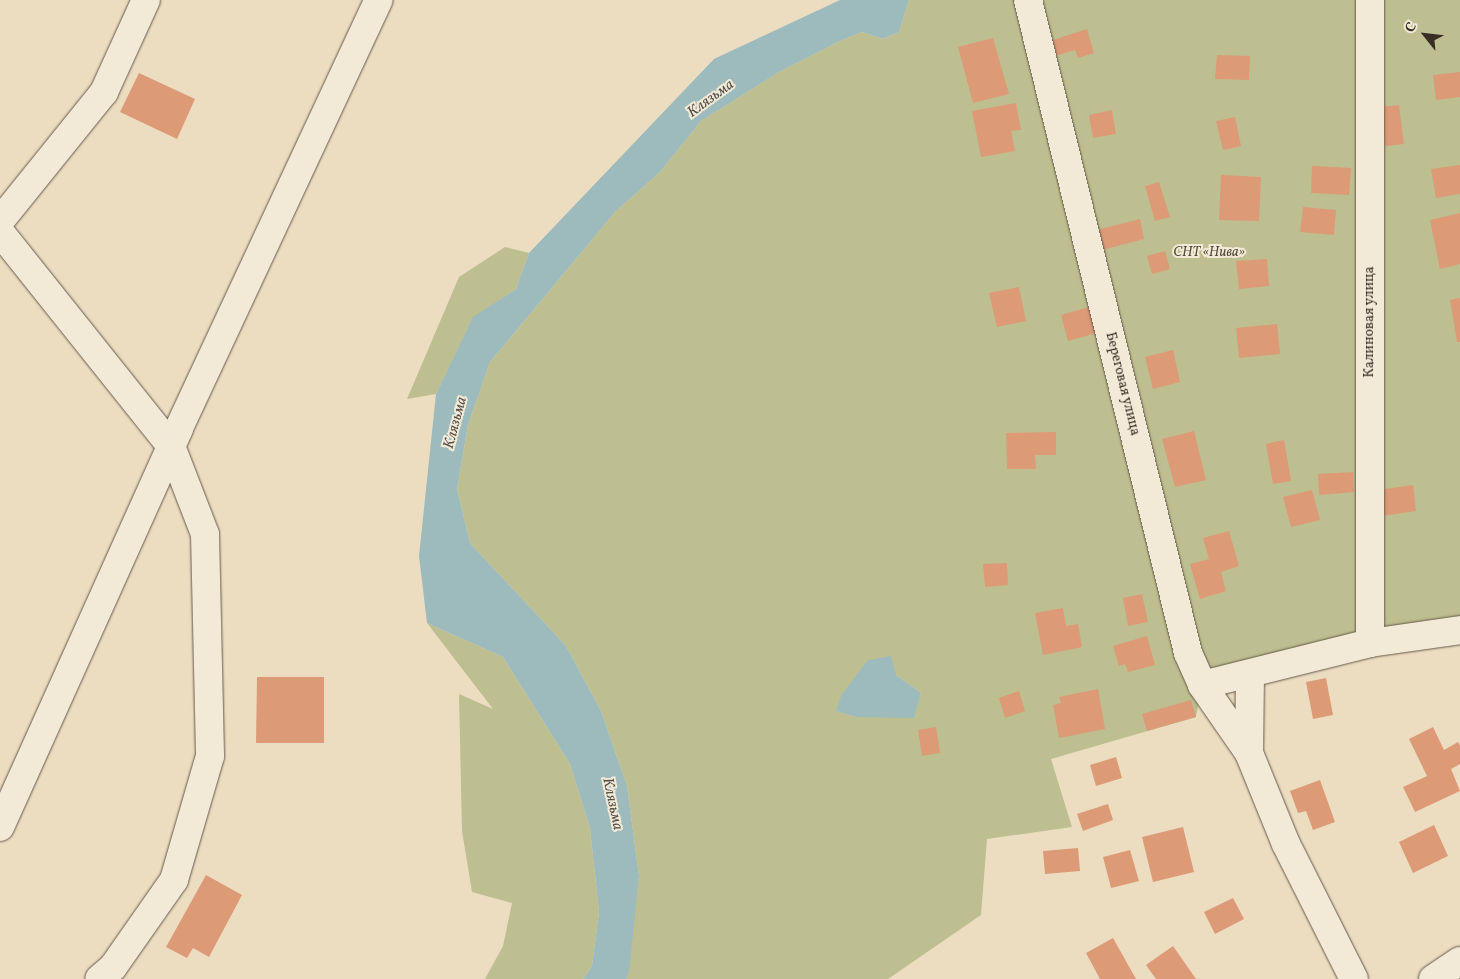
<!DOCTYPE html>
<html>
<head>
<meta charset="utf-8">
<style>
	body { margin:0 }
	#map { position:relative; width:1460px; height:979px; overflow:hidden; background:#ecddc1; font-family:Vollkorn,serif }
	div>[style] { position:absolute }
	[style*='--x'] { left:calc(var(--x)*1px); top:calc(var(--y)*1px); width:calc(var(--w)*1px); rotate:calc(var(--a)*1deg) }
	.green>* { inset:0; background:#bdbf90 }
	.water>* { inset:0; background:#9dbabd }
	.building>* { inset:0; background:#dc9a77 }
	.roads { filter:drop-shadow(0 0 1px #665a4b) drop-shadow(0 0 1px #665a4b) }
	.minor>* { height:28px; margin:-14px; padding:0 14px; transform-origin:14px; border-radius:14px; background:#f3e9d7 }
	span { translate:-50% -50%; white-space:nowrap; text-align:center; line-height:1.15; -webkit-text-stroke:4px #f3e9d7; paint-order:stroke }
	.park-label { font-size:14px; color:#534b3a; font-style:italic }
	.street-label { font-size:14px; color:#392e24 }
	.water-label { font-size:15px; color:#52514a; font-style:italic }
	.north { position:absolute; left:1400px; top:10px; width:50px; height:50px; -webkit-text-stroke:4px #f3e9d7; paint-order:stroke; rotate:299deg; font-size:14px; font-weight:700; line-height:20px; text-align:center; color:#392e24 }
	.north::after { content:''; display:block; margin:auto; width:18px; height:22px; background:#392e24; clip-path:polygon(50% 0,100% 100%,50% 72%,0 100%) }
</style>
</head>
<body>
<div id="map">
	<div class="green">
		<div style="clip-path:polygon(evenodd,909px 0,1460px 0,1460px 630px,1202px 685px,1196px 717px,1051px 759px,1072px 827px,987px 839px,981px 915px,888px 979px,626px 979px,639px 876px,627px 786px,601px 711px,566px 646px,470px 543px,457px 489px,468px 425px,490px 362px,615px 212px,660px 172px,701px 121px,779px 72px,840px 41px,862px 32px,883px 39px,899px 32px,909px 0,896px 675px,921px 693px,914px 717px,856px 717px,837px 711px,896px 675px)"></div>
		<div style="clip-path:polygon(505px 247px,529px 253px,516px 289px,473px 318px,436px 394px,407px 399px,459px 277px)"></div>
		<div style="clip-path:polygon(427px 623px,503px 657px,570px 764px,590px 828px,599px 912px,592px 966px,583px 979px,485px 979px,503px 946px,512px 903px,472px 892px,462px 831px,459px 694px,493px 709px)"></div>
	</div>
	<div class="water">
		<div style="clip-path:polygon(840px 0,909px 0,899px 32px,883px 39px,862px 32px,840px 41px,779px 72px,701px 121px,660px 172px,615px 212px,490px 362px,468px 425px,457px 489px,470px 543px,566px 646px,601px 711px,627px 786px,639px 876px,629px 972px,626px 979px,583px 979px,592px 966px,599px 912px,590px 828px,570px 764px,503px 657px,427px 623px,419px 556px,436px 394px,473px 317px,516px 289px,529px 253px,714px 59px)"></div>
		<div style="clip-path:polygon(891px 656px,896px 675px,921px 693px,914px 718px,856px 717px,836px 711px,842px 694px,868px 660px)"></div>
	</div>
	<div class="building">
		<div style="clip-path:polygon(1087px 29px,1094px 53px,1078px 58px,1075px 50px,1055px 56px,1050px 41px)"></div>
		<div style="clip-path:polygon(993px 38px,1009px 94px,973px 103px,958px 47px)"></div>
		<div style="clip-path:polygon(1217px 55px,1250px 56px,1249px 80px,1215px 79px)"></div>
		<div style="clip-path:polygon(1460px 72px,1460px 97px,1436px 100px,1433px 75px)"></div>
		<div style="clip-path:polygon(139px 73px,195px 99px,177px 139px,120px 112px)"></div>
		<div style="clip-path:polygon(1016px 103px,1021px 130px,1011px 131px,1015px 151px,981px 157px,972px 111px)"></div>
		<div style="clip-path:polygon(1399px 105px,1404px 144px,1385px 146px,1380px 107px)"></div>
		<div style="clip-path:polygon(1112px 110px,1116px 134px,1093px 138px,1089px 115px)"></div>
		<div style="clip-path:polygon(1235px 117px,1241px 146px,1223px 150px,1216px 121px)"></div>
		<div style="clip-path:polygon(1460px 165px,1460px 194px,1436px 198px,1431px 169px)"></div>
		<div style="clip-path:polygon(1312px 166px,1351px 168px,1349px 195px,1311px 193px)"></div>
		<div style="clip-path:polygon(1221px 175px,1261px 177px,1259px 221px,1219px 220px)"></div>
		<div style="clip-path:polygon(1159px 182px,1170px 217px,1155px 221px,1145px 186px)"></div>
		<div style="clip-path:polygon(1303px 207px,1336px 210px,1334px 235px,1300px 232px)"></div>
		<div style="clip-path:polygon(1460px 213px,1460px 264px,1440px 269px,1430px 220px)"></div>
		<div style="clip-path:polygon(1140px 219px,1144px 239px,1102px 250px,1097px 230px)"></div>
		<div style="clip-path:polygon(1165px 251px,1170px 269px,1152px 274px,1147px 256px)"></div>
		<div style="clip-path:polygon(1267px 259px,1269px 286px,1239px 289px,1236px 261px)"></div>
		<div style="clip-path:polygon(1019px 287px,1026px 321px,997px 327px,989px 293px)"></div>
		<div style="clip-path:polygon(1460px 298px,1460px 342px,1457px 342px,1450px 300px)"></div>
		<div style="clip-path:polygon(1089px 307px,1097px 333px,1068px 341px,1061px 315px)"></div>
		<div style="clip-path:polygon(1277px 324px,1280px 354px,1239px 358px,1236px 328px)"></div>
		<div style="clip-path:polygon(1173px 350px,1180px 382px,1153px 389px,1145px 357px)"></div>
		<div style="clip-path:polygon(1194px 431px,1206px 480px,1175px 487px,1162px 439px)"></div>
		<div style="clip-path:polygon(1056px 432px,1056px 455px,1035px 455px,1036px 469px,1007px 469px,1006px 433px)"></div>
		<div style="clip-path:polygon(1284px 440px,1291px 481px,1273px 484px,1266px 444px)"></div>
		<div style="clip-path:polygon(1353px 472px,1354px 492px,1319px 495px,1318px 474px)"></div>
		<div style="clip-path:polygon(1413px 485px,1416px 511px,1382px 516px,1378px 490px)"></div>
		<div style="clip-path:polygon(1312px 490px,1320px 520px,1291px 527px,1283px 497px)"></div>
		<div style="clip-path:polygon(1229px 531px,1239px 566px,1221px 572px,1226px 591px,1200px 599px,1190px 564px,1209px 559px,1203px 538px)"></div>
		<div style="clip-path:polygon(1007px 563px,1008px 585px,985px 587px,983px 564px)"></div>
		<div style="clip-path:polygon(1142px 594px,1148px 622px,1128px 626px,1123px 598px)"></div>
		<div style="clip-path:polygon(1063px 608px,1066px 626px,1078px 624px,1082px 647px,1043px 655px,1035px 613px)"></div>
		<div style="clip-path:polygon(1147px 636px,1155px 665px,1128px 672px,1125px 664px,1119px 666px,1113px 646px)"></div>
		<div style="clip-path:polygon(257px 677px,324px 677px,324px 743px,256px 743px)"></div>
		<div style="clip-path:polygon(1326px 678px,1333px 715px,1313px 719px,1306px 682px)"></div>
		<div style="clip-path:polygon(1098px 689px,1105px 729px,1059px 738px,1053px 705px,1061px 703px,1059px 697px)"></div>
		<div style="clip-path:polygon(1019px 691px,1025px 711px,1005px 718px,999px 698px)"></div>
		<div style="clip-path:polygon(1191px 700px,1196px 717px,1147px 731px,1142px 714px)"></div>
		<div style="clip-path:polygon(936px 727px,940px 753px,922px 756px,918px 730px)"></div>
		<div style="clip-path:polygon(1433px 727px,1444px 750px,1458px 742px,1460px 746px,1460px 764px,1451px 769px,1460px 791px,1415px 812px,1403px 787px,1427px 776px,1409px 739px)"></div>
		<div style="clip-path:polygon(1116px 757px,1122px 778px,1096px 786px,1090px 765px)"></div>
		<div style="clip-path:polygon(1320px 780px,1335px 822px,1313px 830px,1306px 811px,1298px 813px,1290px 791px)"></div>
		<div style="clip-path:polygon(1108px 804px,1113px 820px,1083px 831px,1077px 814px)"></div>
		<div style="clip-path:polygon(1434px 825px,1448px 856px,1413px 873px,1399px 842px)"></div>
		<div style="clip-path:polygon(1183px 827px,1194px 872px,1153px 882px,1142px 837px)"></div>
		<div style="clip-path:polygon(1078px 848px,1080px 871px,1045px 874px,1043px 851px)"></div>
		<div style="clip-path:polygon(1130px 850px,1139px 881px,1111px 888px,1103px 857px)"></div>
		<div style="clip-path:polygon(206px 875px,242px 895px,209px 957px,193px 948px,187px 958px,166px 947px)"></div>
		<div style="clip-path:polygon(1233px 898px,1244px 919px,1215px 934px,1204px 912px)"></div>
		<div style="clip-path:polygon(1113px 938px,1136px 979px,1100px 979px,1086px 953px)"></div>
		<div style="clip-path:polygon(1173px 946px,1196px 979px,1156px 979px,1146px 965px)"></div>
	</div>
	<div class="roads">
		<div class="minor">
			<div style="--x:1028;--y:0;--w:672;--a:76.23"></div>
			<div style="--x:1188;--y:653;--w:35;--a:66"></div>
			<div style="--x:1202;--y:685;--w:83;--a:55.3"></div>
			<div style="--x:0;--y:221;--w:166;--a:-51.1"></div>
			<div style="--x:104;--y:92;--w:101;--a:-65.5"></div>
			<div style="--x:0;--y:232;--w:274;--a:51.4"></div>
			<div style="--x:171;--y:446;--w:94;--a:68.9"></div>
			<div style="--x:205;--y:534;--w:222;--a:88.7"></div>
			<div style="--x:210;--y:756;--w:129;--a:106.2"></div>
			<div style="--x:174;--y:880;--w:106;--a:125"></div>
			<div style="--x:113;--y:967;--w:18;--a:139"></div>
			<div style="--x:1370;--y:643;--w:643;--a:-90"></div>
			<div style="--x:1250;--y:674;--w:79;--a:90.7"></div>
			<div style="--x:1249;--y:753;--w:98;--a:67.9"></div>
			<div style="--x:1286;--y:844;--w:151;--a:63.3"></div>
			<div style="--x:1202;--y:685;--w:173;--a:-14"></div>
			<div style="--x:1370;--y:643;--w:91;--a:-8.2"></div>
			<div style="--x:0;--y:827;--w:437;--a:-65.8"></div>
			<div style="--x:179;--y:428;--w:472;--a:-65"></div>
			<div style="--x:1433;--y:979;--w:32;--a:-34"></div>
		</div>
	</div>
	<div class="park-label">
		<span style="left:1209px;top:253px">СНТ «Нива»</span>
	</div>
	<div class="street-label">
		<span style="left:1370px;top:322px;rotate:-90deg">Калиновая улица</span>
		<span style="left:1122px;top:384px;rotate:76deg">Береговая улица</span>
	</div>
	<div class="water-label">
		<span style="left:711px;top:99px;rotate:-36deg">Клязьма</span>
		<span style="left:456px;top:423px;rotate:-75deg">Клязьма</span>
		<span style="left:612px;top:804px;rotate:78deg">Клязьма</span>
	</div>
	<div class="north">С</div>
</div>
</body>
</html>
